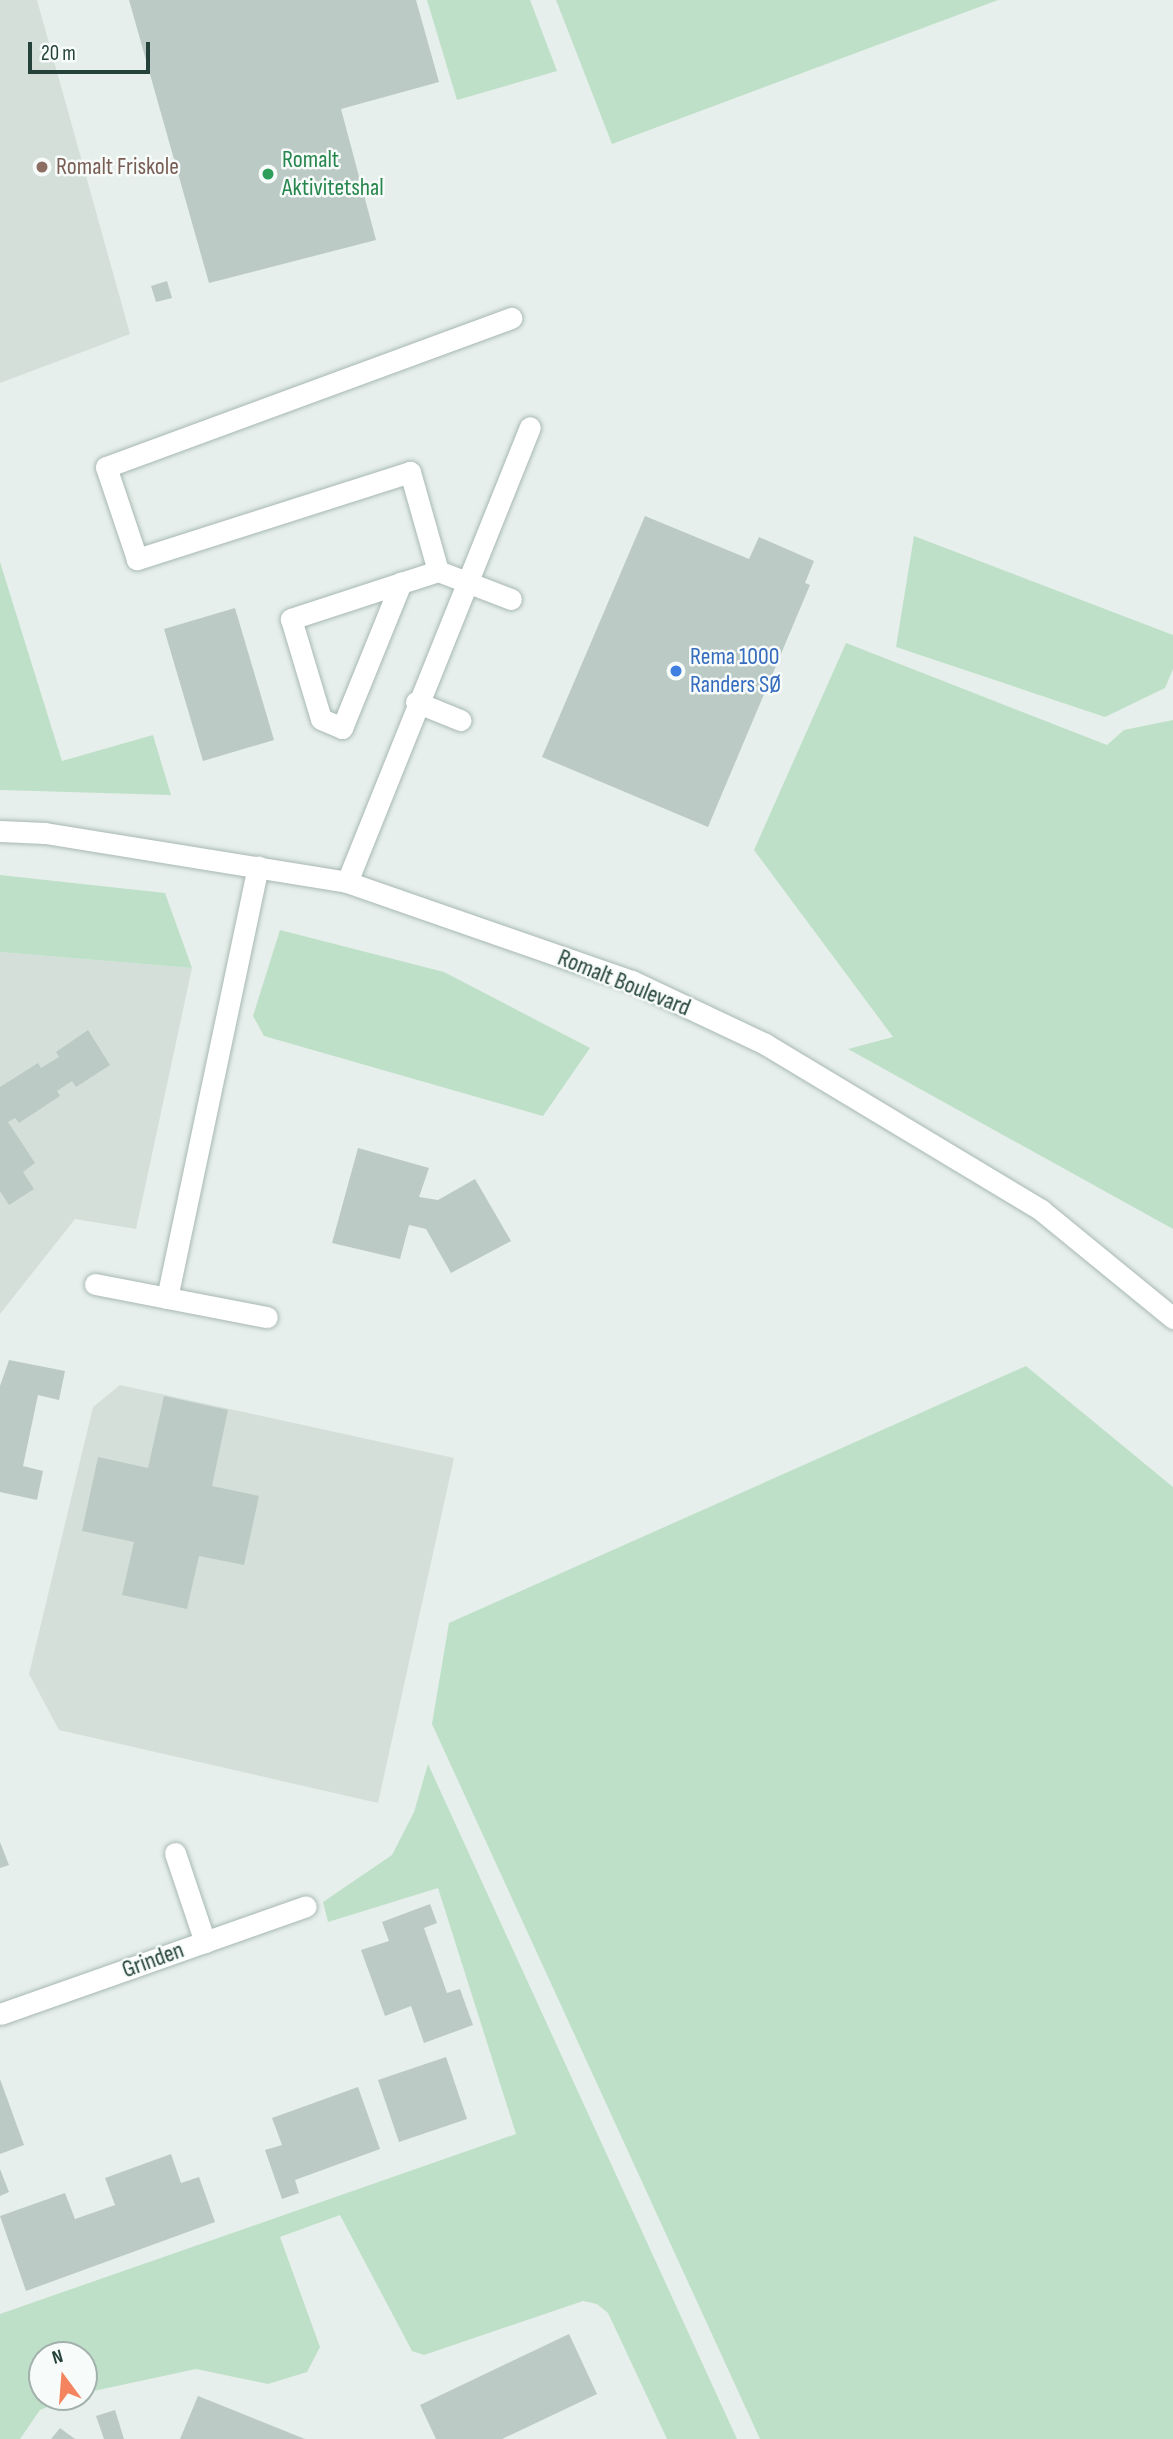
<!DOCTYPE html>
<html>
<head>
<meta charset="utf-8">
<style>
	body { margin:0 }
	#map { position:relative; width:1173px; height:2439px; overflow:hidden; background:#e6efeb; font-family:"Sofia Sans Condensed",sans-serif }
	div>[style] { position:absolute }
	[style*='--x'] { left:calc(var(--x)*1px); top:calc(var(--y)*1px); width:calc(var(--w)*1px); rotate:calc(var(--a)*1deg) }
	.built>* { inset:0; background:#d4dfda }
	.green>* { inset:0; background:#bfe0c8 }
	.building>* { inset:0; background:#bbcac4 }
	.roads { filter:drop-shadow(0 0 2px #a8b8b2) drop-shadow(0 0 2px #a8b8b2) }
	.service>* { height:21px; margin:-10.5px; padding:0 10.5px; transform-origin:10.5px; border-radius:10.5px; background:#fff }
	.minor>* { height:21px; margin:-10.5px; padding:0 10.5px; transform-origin:10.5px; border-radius:10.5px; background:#fff }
	.tertiary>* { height:21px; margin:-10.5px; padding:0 10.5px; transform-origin:10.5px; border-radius:10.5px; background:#fff }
	.dots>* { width:19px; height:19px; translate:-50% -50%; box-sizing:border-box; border:4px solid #f7fbf9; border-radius:50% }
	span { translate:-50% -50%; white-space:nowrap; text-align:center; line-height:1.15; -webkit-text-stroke:5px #f7fbf9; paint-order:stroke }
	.leisure-label { font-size:24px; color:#27864d }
	.left { translate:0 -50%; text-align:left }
	.education-label { font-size:24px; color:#785e54 }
	.shop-label { font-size:24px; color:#366cbe }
	.street-label { font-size:24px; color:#24423a }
	.north { position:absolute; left:28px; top:2341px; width:70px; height:70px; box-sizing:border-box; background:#f7fbf9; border:2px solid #a3b1ad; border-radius:50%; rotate:344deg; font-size:19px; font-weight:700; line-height:28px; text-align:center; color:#24423a }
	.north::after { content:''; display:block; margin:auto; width:24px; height:32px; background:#f4845f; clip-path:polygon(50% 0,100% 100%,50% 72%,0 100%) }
	.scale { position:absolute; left:28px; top:42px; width:122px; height:32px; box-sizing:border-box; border:4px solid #24423a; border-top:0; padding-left:9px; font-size:21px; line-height:24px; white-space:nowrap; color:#24423a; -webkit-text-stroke:5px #f7fbf9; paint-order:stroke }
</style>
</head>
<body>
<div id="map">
	<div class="built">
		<div style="clip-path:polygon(0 0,37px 0,130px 334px,0 383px)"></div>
		<div style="clip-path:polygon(0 952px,192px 968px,136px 1229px,75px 1219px,0 1314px)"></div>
		<div style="clip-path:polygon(120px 1385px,454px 1458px,378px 1803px,59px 1730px,29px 1674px,93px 1407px)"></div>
	</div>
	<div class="green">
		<div style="clip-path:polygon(427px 0,530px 0,557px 71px,457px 100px)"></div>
		<div style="clip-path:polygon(556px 0,998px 0,612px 144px)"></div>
		<div style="clip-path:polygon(914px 536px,1173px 635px,1173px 669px,1165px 688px,1105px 717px,896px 647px)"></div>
		<div style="clip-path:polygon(0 562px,62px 761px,153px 735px,171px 795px,0 790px)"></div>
		<div style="clip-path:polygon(846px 643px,1107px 745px,1124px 730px,1173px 720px,1173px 1229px,848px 1049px,893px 1037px,754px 850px)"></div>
		<div style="clip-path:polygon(0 875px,165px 893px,192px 968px,0 952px)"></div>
		<div style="clip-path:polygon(280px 930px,444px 972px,590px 1048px,543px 1116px,264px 1036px,253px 1016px)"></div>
		<div style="clip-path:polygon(1026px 1366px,1173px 1487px,1173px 2439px,760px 2439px,432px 1724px,449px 1623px)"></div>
		<div style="clip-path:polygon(428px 1764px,737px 2439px,667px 2439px,608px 2313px,597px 2304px,583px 2301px,424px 2355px,412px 2351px,340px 2215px,280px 2237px,320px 2347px,307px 2372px,268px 2384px,196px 2369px,84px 2393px,84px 2355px,42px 2355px,42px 2397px,72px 2397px,40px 2410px,20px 2439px,0 2439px,0 2314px,516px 2134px,438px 1888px,328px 1922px,323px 1902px,392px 1855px,414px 1812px)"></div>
	</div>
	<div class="building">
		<div style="clip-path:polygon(129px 0,416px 0,439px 82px,341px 109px,376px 240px,209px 283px)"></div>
		<div style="clip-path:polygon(167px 281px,172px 298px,156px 302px,151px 286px)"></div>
		<div style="clip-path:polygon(645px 516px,749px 559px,759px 537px,814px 561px,805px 583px,810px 585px,708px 827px,542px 757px)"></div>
		<div style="clip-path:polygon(235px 608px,274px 740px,203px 761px,164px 629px)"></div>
		<div style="clip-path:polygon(88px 1030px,110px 1065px,76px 1087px,72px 1081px,57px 1091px,60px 1096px,19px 1123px,15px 1118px,8px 1122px,35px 1163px,23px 1172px,34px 1189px,9px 1205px,0 1191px,0 1087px,38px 1063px,41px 1068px,59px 1057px,56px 1052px)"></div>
		<div style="clip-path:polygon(358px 1148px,429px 1168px,419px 1197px,438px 1200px,475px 1179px,511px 1241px,451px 1273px,426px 1229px,409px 1225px,400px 1259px,332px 1243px)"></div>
		<div style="clip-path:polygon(9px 1360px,65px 1371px,59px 1400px,38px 1395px,23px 1466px,43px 1471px,37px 1500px,0 1492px,0 1386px)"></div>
		<div style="clip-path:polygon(164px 1396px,228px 1410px,212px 1486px,259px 1496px,244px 1565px,199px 1556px,187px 1609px,122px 1595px,134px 1542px,82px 1531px,98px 1457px,148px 1468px)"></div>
		<div style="clip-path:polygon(0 1842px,9px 1865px,0 1868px)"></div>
		<div style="clip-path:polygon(430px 1904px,437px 1923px,424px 1928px,447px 1993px,460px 1989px,473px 2025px,424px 2043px,411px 2006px,385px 2016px,361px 1950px,389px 1941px,382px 1922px)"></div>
		<div style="clip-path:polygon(446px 2057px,467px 2119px,399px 2142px,378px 2080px)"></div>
		<div style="clip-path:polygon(0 2079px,24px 2145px,0 2154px)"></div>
		<div style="clip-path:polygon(358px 2087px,380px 2149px,295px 2180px,299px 2193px,282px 2199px,265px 2150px,282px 2145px,272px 2118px)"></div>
		<div style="clip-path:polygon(171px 2154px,181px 2183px,199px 2177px,215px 2222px,26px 2291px,0 2216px,65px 2193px,75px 2219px,115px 2205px,105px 2178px)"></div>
		<div style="clip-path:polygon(0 2169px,9px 2192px,0 2196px)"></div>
		<div style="clip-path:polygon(569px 2334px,597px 2394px,502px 2439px,436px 2439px,420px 2405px)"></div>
		<div style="clip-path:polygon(198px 2396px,305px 2439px,180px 2439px)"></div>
		<div style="clip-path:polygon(115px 2410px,124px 2439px,104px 2439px,96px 2416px)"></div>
		<div style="clip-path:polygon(60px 2428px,75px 2439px,51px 2439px)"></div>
	</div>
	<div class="roads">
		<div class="service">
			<div style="--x:438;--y:571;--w:103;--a:-105.8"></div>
			<div style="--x:410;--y:472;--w:287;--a:162.3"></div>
			<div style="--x:137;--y:559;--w:97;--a:-108.6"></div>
			<div style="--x:106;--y:467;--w:432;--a:-20.2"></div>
			<div style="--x:401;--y:583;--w:116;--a:161.9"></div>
			<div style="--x:291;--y:619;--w:104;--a:73.3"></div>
			<div style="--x:321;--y:719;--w:23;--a:23"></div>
			<div style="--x:342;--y:728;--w:157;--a:-67.9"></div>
			<div style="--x:401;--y:583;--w:39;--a:-18"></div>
			<div style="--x:438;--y:571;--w:78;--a:21"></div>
			<div style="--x:416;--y:702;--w:48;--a:22.2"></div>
			<div style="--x:347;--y:882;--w:490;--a:-68.1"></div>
			<div style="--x:95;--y:1284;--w:175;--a:10.9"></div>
			<div style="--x:167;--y:1298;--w:441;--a:-78.1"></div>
			<div style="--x:175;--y:1853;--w:94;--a:71.4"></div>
		</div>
		<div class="minor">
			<div style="--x:0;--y:2014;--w:324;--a:-19.4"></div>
		</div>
		<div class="tertiary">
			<div style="--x:0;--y:831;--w:45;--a:2.5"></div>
			<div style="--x:45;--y:833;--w:306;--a:9.2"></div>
			<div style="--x:347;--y:882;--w:302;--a:19.2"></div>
			<div style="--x:632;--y:981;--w:147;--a:25.3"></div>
			<div style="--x:765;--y:1044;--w:322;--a:31"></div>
			<div style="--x:1041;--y:1210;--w:171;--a:39.3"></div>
		</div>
	</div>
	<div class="dots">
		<div style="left:42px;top:167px;background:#8d6e63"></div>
		<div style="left:268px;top:174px;background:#2e9e5b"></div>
		<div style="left:676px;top:671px;background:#3f7fe0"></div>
	</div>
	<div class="leisure-label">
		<span class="left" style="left:282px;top:174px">Romalt<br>Aktivitetshal</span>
	</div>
	<div class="education-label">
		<span class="left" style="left:56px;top:167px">Romalt Friskole</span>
	</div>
	<div class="shop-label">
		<span class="left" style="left:690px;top:671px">Rema 1000<br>Randers SØ</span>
	</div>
	<div class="street-label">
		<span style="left:624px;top:983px;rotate:22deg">Romalt Boulevard</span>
		<span style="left:153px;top:1960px;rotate:-20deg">Grinden</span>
	</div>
	<div class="north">N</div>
	<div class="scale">20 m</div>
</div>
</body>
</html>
